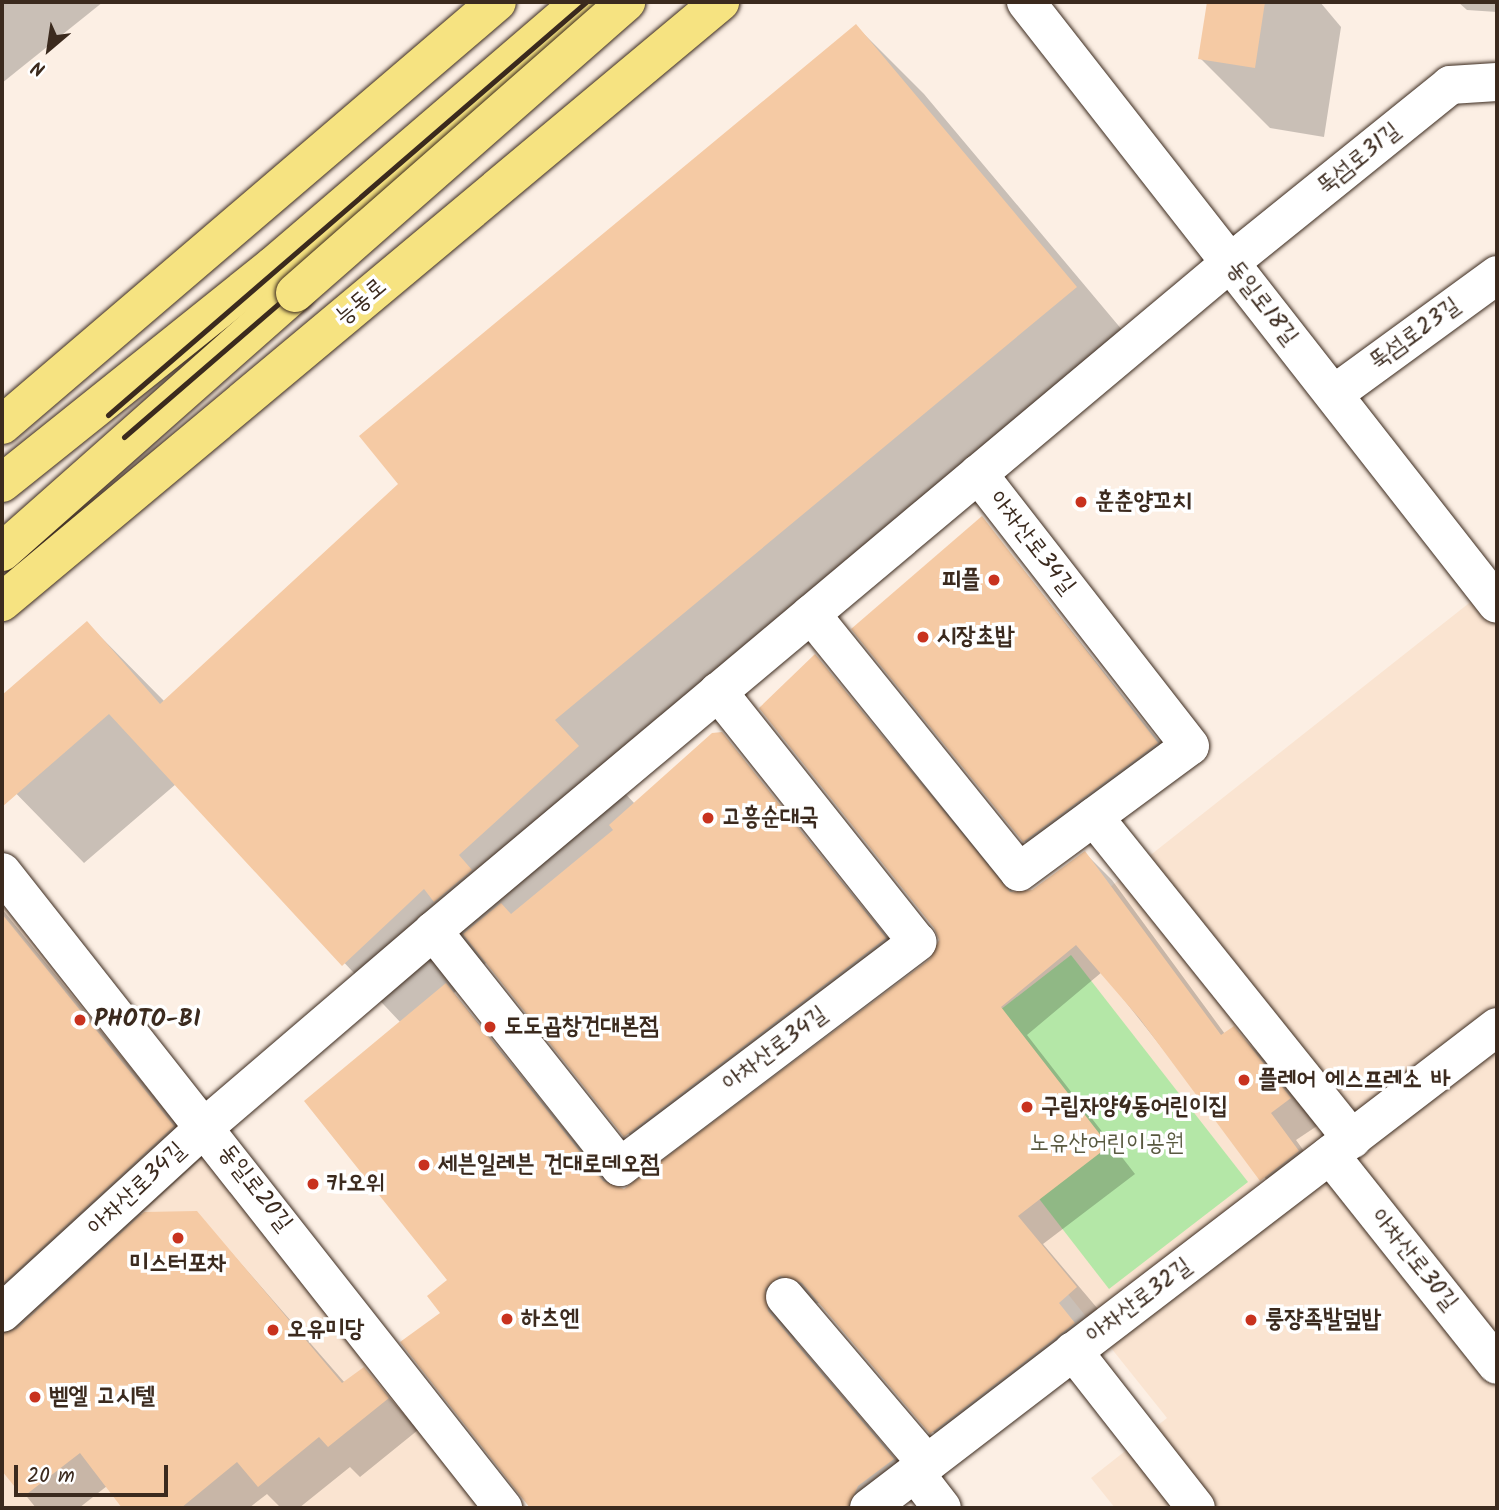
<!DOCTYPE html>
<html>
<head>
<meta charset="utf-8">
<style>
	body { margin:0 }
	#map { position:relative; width:1499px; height:1510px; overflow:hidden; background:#fcefe4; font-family:Kalam,"Poor Story",sans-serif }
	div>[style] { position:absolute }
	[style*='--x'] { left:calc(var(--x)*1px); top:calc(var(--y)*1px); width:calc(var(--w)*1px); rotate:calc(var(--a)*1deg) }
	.built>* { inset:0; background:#fae4d1 }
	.green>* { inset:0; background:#b4e7a7 }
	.shadow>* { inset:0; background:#0003 }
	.building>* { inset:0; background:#f5caa4 }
	.roads { filter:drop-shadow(0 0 2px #3b2a1e) drop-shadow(0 0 2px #3b2a1e) }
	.minor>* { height:38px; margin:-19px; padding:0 19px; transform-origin:19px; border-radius:19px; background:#fff }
	.major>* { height:38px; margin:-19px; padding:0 19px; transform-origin:19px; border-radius:19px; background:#f6e381 }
	.highway>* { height:38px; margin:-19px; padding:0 19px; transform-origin:19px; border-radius:19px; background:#f6e381 }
	.rail>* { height:5px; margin:-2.5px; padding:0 2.5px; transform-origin:2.5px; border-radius:2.5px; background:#3b2a1e }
	.bridges { filter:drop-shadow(0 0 2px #3b2a1e) drop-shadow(0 0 2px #3b2a1e) }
	.highway-bridge>* { height:38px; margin:-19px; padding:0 19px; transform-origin:19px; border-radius:19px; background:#f6e381 }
	.dots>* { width:19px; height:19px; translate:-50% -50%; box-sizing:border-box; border:4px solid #fff; border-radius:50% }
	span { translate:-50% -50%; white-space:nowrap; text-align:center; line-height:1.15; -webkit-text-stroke:7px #fff; paint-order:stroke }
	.street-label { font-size:24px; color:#3b2a1e }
	.poi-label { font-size:24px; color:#3b2a1e; font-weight:700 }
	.left { translate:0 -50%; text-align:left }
	.right { translate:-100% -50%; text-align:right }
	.park-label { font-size:24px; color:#595940 }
	.frame { position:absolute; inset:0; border:4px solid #3b2a1e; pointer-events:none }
	.north { position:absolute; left:14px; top:14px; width:70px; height:70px; -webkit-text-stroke:5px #fff; paint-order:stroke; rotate:209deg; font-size:19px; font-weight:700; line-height:28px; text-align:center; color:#3b2a1e }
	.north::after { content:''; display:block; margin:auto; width:24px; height:32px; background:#3b2a1e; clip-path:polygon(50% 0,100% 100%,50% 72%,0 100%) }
	.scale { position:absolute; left:14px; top:1465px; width:154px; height:32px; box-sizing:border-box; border:4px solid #3b2a1e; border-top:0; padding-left:9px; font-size:21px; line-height:24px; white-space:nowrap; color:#3b2a1e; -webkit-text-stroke:5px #fff; paint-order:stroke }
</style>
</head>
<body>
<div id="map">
	<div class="built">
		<div style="clip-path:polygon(1497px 581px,1497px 1508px,1115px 1508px,1091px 1478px,1167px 1418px,885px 1065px)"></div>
		<div style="clip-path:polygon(2px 904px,480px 1508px,2px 1508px)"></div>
	</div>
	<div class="green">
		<div style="clip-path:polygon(1071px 955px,1248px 1182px,1109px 1289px,933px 1062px)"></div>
	</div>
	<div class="shadow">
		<div style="clip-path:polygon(2px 2px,103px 2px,2px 83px)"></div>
		<div style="clip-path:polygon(1209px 2px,1320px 2px,1341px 27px,1324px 137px,1270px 128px,1200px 58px)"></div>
		<div style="clip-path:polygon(1458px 2px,1497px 2px,1497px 12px,1467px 10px)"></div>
		<div style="clip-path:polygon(856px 26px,924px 94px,1144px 356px,621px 789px,635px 804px,721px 734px,911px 966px,652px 1162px,487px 962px,454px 993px,610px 1185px,624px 1190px,932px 961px,941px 940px,815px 656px,1014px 893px,1033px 891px,1085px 853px,1112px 880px,1225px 1034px,1233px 1028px,1260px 1055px,1317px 1126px,1296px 1140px,1324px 1179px,1288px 1207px,1102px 972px,1027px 1035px,1135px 1174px,1043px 1244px,1103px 1315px,958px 1460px,820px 1303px,798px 1306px,791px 1318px,795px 1340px,920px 1487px,896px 1508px,533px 1508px,402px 1342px,443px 1314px,449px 1280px,401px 1023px,176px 784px,84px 863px,2px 779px,2px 697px,87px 623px,165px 702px,401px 484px)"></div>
		<div style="clip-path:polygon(982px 518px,1178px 765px,1046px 862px,1024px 841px)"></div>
		<div style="clip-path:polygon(2px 909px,203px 1157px,141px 1214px,196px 1212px,345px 1383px,364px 1369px,418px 1430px,360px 1477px,350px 1467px,299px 1508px,281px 1508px,267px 1494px,249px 1508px,124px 1508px,107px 1486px,79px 1508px,36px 1508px,2px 1466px)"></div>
	</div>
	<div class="building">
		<div style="clip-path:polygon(1207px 2px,1265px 2px,1255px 68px,1198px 59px)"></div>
		<div style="clip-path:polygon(856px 24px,1077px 287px,555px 720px,579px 746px,459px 855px,472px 870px,434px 902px,424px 889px,342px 966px,109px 714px,2px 807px,2px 695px,87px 621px,160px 704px,398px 484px,359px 436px)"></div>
		<div style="clip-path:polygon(982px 516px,1158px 743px,1023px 842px,851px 629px)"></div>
		<div style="clip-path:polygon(815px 654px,1010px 892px,1032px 890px,1085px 851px,1221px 1035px,1234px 1026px,1291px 1098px,1271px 1113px,1299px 1151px,1260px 1181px,1140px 1019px,1076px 945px,1001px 1007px,1109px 1146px,1018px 1216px,1077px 1287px,1059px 1303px,1075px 1323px,930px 1434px,802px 1283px,780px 1276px,765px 1289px,768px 1311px,894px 1459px,858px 1486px,848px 1508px,530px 1508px,400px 1342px,440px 1313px,427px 1296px,447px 1280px,304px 1101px,446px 983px,603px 1181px,624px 1189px,930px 959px,939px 940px,934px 928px,759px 708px)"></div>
		<div style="clip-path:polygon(722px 732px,886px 938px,624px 1137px,463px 934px,501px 903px,511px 914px,613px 830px,609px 825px,712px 733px)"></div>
		<div style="clip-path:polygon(2px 914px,174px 1126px,2px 1284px)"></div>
		<div style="clip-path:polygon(197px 1211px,342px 1383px,364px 1367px,389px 1398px,328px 1447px,319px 1437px,258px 1487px,237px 1462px,181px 1508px,122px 1508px,80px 1453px,23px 1497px,2px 1471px,2px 1334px,17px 1329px,144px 1212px)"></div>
	</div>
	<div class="roads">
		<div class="minor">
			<div style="--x:1026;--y:2;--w:764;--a:51.96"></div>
			<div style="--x:1334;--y:394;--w:202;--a:-36.1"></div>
			<div style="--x:811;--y:614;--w:331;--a:51.1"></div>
			<div style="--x:1019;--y:872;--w:212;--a:-36.4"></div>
			<div style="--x:1190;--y:746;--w:345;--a:-127.9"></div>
			<div style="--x:1094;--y:817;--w:413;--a:51.3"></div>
			<div style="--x:2;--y:872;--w:810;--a:51.77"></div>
			<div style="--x:433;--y:931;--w:301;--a:51.6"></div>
			<div style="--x:620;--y:1167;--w:373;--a:-37.1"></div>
			<div style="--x:917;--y:942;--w:320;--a:-128.5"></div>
			<div style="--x:1330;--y:1155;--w:268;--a:51.5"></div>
			<div style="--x:785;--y:1297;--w:219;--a:49.6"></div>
			<div style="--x:2;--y:1313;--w:278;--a:-42.5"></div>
			<div style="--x:207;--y:1125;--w:298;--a:-40.6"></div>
			<div style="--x:433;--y:931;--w:1041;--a:-39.97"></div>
			<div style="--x:1231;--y:262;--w:282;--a:-38.9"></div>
			<div style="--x:1450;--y:85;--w:47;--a:-3.7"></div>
			<div style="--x:1073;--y:1351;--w:199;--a:51.9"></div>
			<div style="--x:915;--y:1473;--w:44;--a:52.4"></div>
			<div style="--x:869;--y:1508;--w:791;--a:-37.45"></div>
		</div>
		<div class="major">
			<div style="--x:2;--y:425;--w:651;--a:-40.52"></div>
			<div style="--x:2;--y:602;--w:936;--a:-39.88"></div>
		</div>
		<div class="highway">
			<div style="--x:2;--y:483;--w:347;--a:-38.7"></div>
			<div style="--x:273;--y:266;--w:406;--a:-40.6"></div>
			<div style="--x:2;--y:552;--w:391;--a:-41.5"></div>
		</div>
	</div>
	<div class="rail">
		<div style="--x:108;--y:415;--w:632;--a:-40.83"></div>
		<div style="--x:124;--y:437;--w:666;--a:-40.8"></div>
	</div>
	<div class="bridges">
		<div class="highway-bridge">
			<div style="--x:295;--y:293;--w:441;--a:-41.3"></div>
		</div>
	</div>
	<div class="dots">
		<div style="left:1081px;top:502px;background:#c8321e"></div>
		<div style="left:994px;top:580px;background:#c8321e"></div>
		<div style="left:923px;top:637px;background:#c8321e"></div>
		<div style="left:708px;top:818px;background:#c8321e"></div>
		<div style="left:80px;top:1020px;background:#c8321e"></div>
		<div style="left:490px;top:1027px;background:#c8321e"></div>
		<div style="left:1244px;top:1080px;background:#c8321e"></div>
		<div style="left:1027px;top:1107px;background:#c8321e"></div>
		<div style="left:424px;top:1165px;background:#c8321e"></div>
		<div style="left:313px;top:1184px;background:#c8321e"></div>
		<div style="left:178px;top:1238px;background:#c8321e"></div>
		<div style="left:507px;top:1319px;background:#c8321e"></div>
		<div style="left:1251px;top:1320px;background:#c8321e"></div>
		<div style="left:273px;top:1330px;background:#c8321e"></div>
		<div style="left:35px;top:1397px;background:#c8321e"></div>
	</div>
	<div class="street-label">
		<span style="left:1359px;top:159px;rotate:-39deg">뚝섬로31길</span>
		<span style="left:361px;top:302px;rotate:-40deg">능동로</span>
		<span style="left:1262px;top:303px;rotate:52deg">동일로18길</span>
		<span style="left:1415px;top:334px;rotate:-36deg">뚝섬로23길</span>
		<span style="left:1032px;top:543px;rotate:52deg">아차산로34길</span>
		<span style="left:775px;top:1049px;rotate:-37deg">아차산로34길</span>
		<span style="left:255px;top:1188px;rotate:52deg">동일로20길</span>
		<span style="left:137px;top:1189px;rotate:-43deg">아차산로34길</span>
		<span style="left:1414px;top:1260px;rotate:51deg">아차산로30길</span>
		<span style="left:1139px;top:1301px;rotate:-37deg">아차산로32길</span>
	</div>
	<div class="poi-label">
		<span class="left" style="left:1095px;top:502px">훈춘양꼬치</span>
		<span class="right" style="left:980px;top:580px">피플</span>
		<span class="left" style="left:937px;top:637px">시장초밥</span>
		<span class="left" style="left:722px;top:818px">고흥순대국</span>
		<span class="left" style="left:94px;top:1020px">PHOTO-BI</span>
		<span class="left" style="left:504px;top:1027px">도도곱창건대본점</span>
		<span class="left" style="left:1258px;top:1080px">플레어 에스프레소 바</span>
		<span class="left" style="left:1041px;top:1107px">구립자양4동어린이집</span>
		<span class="left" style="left:438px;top:1165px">세븐일레븐 건대로데오점</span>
		<span class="left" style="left:327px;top:1184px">카오위</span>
		<span style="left:178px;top:1264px">미스터포차</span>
		<span class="left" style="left:521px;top:1319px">하츠엔</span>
		<span class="left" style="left:1265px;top:1320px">룽쟝족발덮밥</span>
		<span class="left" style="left:287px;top:1330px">오유미당</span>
		<span class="left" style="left:49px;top:1397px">벧엘 고시텔</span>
	</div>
	<div class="park-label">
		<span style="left:1107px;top:1144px">노유산어린이공원</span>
	</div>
	<div class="frame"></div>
	<div class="north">N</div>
	<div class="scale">20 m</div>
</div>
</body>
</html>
